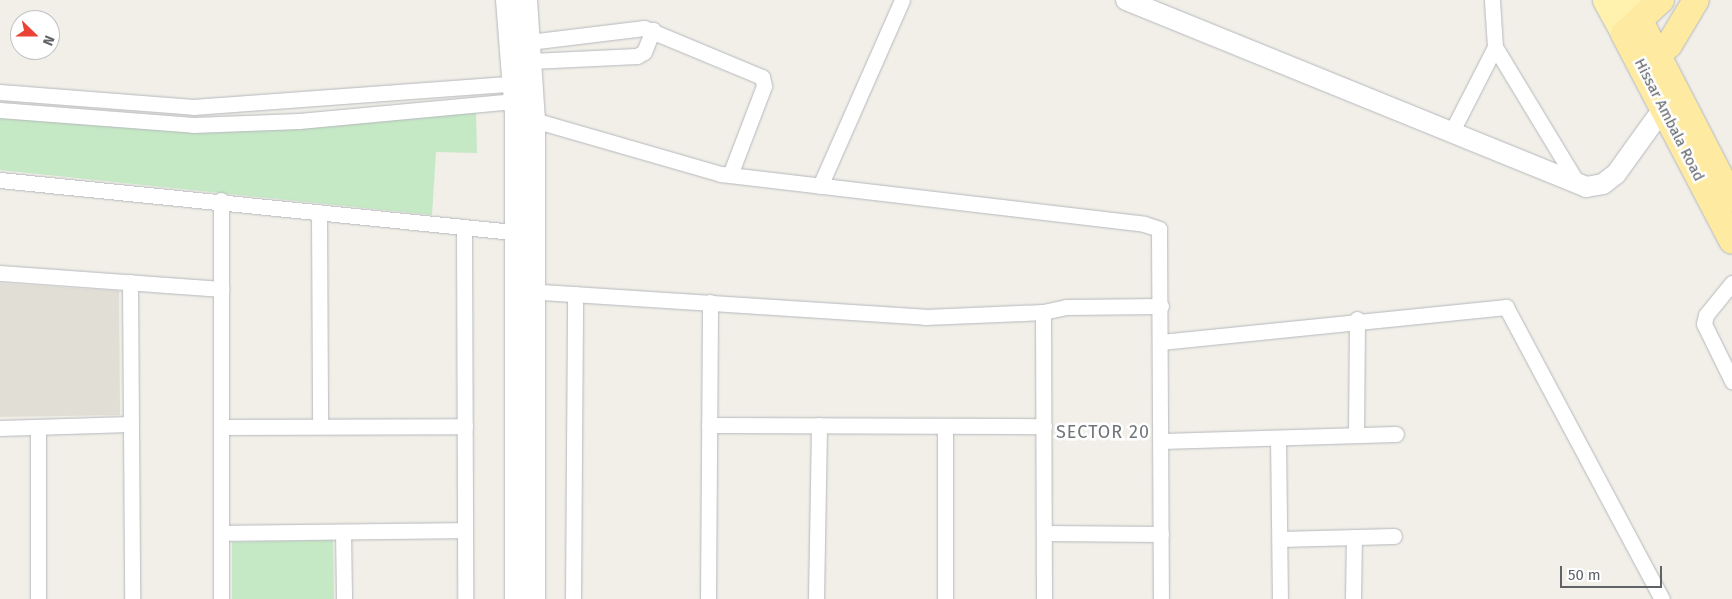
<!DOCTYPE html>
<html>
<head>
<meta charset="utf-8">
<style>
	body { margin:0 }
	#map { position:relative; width:1732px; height:599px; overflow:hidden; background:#f1efe8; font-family:"Fira Sans",sans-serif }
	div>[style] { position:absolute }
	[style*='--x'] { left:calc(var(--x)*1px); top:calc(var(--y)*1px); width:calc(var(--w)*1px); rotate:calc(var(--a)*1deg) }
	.education>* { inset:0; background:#e1ded6 }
	.green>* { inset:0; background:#c5e8c5 }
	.roads { filter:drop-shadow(0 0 1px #b5b8bc) drop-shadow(0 0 1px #b5b8bc) }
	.minor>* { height:15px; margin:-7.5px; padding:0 7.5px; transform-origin:7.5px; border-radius:7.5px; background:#fff }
	.tertiary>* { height:20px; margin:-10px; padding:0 10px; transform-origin:10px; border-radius:10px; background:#fff }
	.secondary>* { height:22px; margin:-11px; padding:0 11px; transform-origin:11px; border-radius:11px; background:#fff }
	.primary>* { height:25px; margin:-12.5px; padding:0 12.5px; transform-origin:12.5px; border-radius:12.5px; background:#fff2af }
	.trunk>* { height:26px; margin:-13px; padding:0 13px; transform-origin:13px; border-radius:13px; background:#feeaa1 }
	span { translate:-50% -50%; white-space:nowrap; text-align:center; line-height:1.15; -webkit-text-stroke:5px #fff; paint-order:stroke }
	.street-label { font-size:15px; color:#5f6368 }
	.quarter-label { font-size:18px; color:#70757a; letter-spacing:1px }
	.north { position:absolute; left:10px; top:10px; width:50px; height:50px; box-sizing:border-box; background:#fff; border:1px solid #bfc1c3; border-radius:50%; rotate:112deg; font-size:14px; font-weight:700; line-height:20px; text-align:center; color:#5f6368 }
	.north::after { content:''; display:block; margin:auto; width:18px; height:22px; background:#ea4335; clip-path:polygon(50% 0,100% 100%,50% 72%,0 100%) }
	.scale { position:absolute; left:1560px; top:566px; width:102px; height:22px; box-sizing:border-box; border:2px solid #5f6368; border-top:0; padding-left:6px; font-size:15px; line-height:18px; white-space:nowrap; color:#5f6368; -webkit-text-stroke:4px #fff; paint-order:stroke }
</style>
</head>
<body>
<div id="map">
	<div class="education">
		<div style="clip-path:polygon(0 283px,119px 291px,120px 415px,0 417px)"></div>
	</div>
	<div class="green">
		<div style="clip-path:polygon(476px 111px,477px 153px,436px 152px,432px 215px,0 170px,0 117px,200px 130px)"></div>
		<div style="clip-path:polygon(333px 540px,334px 599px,232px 599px,232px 542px)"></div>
	</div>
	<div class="roads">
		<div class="minor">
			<div style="--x:529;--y:42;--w:116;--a:-6.9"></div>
			<div style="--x:644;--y:28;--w:128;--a:22.6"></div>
			<div style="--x:762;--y:77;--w:9;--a:77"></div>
			<div style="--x:764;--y:86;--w:95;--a:110.9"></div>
			<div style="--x:1495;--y:47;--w:160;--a:58.8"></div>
			<div style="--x:531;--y:61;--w:106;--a:-2.7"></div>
			<div style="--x:637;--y:56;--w:8;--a:-30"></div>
			<div style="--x:644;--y:52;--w:24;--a:-68"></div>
			<div style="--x:0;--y:92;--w:194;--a:4.4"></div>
			<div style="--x:193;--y:107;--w:330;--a:-4.2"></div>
			<div style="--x:0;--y:110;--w:194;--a:4.4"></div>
			<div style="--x:193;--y:125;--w:106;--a:-2.2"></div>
			<div style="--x:299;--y:121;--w:227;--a:-5.3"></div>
			<div style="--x:527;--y:118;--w:202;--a:16.1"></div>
			<div style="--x:721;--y:174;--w:426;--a:6.7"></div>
			<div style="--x:1144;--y:224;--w:16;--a:18"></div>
			<div style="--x:1159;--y:229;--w:370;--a:89.7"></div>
			<div style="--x:1451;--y:133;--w:97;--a:-62.9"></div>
			<div style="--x:1495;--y:47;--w:47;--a:-93.7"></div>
			<div style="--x:0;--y:180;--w:526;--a:5.79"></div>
			<div style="--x:820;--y:186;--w:203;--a:-66.2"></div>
			<div style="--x:319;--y:212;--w:214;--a:89.7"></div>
			<div style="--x:464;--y:229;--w:370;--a:89.8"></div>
			<div style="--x:0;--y:273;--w:222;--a:4.1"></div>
			<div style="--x:130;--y:282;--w:317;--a:89.6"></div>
			<div style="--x:1732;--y:283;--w:41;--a:129.1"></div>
			<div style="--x:1706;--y:315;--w:9;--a:103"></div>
			<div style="--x:1704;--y:324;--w:64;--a:63.8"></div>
			<div style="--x:526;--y:291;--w:400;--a:3.7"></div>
			<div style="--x:925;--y:317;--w:118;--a:-2.4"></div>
			<div style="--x:1043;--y:312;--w:24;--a:-12"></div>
			<div style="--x:1066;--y:307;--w:95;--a:-0.6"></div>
			<div style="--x:1043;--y:312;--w:287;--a:89.8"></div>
			<div style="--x:1161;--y:342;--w:347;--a:-5.8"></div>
			<div style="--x:1506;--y:307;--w:331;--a:61.9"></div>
			<div style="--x:709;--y:425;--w:335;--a:0.2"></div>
			<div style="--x:945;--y:426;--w:173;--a:90"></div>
			<div style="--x:221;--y:427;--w:244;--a:-0.2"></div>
			<div style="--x:0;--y:428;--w:130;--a:-1.8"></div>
			<div style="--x:1356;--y:435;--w:116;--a:-89.5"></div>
			<div style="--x:1278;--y:438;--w:161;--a:89.3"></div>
			<div style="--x:1161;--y:441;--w:235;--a:-1.7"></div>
			<div style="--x:343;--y:532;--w:67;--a:89.1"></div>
			<div style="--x:221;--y:533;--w:244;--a:-0.7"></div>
			<div style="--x:1044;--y:533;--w:117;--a:0.5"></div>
			<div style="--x:1280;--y:539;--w:114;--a:-1.5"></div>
			<div style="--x:38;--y:599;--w:172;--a:-90"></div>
			<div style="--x:221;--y:599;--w:399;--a:-90"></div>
			<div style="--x:573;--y:599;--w:305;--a:-89.6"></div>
			<div style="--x:708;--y:599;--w:297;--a:-89.6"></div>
			<div style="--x:816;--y:599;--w:174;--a:-89"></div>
			<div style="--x:1353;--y:599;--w:62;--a:-89.1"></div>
		</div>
		<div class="tertiary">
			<div style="--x:1126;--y:0;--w:497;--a:22.1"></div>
			<div style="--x:1586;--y:187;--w:17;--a:-10"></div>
			<div style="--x:1603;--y:184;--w:16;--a:-38"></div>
			<div style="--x:1616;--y:174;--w:92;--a:-54.2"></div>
		</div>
		<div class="secondary">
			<div style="--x:507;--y:0;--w:115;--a:85.5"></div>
			<div style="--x:516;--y:115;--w:484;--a:90"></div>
			<div style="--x:526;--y:0;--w:119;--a:86.2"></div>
			<div style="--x:534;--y:119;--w:480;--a:90"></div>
		</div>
		<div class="primary">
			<div style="--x:1605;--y:0;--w:39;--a:61"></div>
			<div style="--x:1628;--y:0;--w:24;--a:60"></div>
		</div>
		<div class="trunk">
			<div style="--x:1661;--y:0;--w:50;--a:137.4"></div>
			<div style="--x:1624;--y:34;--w:233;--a:62.4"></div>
			<div style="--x:1640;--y:21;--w:200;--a:62.7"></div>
			<div style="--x:1646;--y:67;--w:32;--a:-44"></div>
			<div style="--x:1669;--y:45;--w:52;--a:-59"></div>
		</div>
	</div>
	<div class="street-label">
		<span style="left:1669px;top:120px;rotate:63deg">Hissar Ambala Road</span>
	</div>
	<div class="quarter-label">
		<span style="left:1103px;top:432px">SECTOR 20</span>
	</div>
	<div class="north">N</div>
	<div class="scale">50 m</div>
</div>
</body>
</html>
